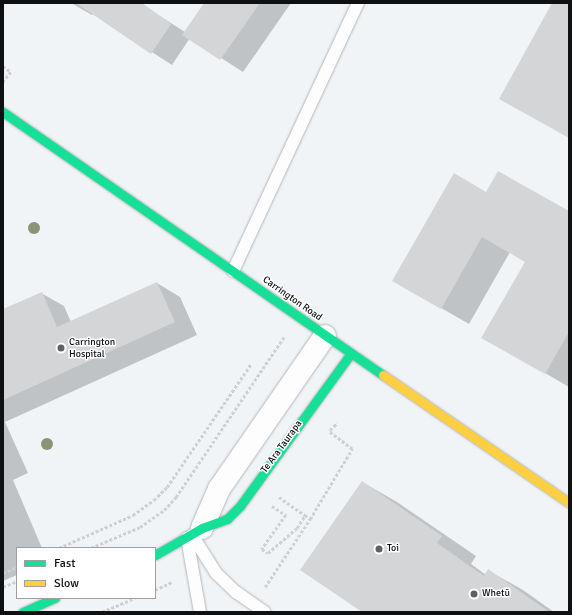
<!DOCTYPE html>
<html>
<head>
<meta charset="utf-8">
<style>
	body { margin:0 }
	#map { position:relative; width:572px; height:615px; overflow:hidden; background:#f1f4f7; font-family:Signika,sans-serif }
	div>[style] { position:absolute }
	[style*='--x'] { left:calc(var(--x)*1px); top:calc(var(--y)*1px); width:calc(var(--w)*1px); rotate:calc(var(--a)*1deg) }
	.shadow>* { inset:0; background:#0003 }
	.building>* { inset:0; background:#d3d5d7 }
	.path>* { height:2.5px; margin-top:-1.25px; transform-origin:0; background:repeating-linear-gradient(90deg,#d0d0d2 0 3px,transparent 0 5px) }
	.roads { filter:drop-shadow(0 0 1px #b4b6b9) drop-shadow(0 0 1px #b4b6b9) }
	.lane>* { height:12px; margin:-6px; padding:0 6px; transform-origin:6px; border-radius:6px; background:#fdfdfe }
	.street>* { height:22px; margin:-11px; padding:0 11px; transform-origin:11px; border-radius:11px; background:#fdfdfe }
	.fast>* { height:9px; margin:-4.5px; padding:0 4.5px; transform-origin:4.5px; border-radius:4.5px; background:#16e098 }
	.slow>* { height:9px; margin:-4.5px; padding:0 4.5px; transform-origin:4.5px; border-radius:4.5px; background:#ffcf43 }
	.trees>* { width:12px; height:12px; margin:-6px; border-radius:50%; background:#8c9477 }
	.dots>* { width:11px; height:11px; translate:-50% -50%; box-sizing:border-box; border:2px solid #fff; border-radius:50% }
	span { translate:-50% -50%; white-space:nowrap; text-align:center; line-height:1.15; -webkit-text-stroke:3px #fff; paint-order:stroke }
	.street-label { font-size:10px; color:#0f1012 }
	.poi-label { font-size:10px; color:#0f1012 }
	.left { translate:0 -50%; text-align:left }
	.frame { position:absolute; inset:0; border:4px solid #0f1012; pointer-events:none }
	.legend { position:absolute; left:16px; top:547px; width:140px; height:52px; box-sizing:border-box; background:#fff; border:1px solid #9f9fa0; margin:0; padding:5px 7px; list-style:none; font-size:12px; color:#0f1012 }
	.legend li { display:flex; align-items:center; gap:8px; height:20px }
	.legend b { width:20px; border:1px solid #9f9fa0 }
</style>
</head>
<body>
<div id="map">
	<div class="shadow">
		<div style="clip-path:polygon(71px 3px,141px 4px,185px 32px,206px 3px,291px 3px,243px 72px,190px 38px,172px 65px,93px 14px,92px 15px)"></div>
		<div style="clip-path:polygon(487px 193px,569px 212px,569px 387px,483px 337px,526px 261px,510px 252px,469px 324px,394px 281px)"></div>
		<div style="clip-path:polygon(157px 283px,180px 297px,197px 335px,5px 422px,28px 473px,13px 480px,42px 548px,17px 548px,17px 575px,3px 581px,3px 310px,41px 293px,64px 306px,71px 322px)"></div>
		<div style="clip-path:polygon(362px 482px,397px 502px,476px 556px,471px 564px,486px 575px,489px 571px,523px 590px,554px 612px,363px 612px)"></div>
	</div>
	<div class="building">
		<div style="clip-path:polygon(76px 3px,142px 3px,171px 24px,151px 54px)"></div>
		<div style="clip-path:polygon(204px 3px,260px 3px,220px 60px,182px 35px)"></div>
		<div style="clip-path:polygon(552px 3px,569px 3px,569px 138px,499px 99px)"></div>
		<div style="clip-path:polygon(498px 171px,569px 211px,569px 332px,545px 374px,481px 338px,525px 262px,482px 237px,441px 309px,392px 281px,454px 173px,486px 192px)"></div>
		<div style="clip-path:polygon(157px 282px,175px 322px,3px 400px,3px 309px,42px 292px,57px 327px)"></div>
		<div style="clip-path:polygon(362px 481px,442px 536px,437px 543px,484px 576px,488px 569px,549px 612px,362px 612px,300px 570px)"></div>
	</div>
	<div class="path">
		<div style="--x:3;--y:66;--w:10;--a:37"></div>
		<div style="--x:11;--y:72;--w:13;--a:129"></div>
		<div style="--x:330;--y:430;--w:10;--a:-45"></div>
		<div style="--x:279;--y:497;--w:32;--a:35"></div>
		<div style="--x:272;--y:506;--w:17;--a:33"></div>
		<div style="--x:286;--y:515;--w:42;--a:125.2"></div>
		<div style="--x:262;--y:549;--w:7;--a:34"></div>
		<div style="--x:268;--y:553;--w:38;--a:-41"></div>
		<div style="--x:297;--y:528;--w:15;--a:-58"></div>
		<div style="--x:305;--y:515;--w:6;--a:39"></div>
		<div style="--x:59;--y:548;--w:81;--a:-24"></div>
		<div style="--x:133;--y:515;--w:26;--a:-36"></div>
		<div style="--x:154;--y:500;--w:18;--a:-45"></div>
		<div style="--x:167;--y:487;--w:149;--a:-55.7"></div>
		<div style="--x:91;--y:548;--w:53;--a:-23.2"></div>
		<div style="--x:140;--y:527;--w:29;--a:-35"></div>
		<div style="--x:164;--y:510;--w:18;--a:-47"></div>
		<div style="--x:176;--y:497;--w:193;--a:-56"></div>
		<div style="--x:3;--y:573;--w:15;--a:-23"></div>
		<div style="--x:3;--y:587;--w:15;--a:-23"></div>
		<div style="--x:265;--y:587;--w:82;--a:-56.5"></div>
		<div style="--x:310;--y:519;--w:82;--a:-59"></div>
		<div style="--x:352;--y:449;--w:30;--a:-143"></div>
		<div style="--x:155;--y:590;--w:19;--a:-25"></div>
		<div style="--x:102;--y:612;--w:36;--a:-23"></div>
	</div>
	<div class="roads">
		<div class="lane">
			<div style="--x:233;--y:271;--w:296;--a:-65"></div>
			<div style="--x:192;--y:535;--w:45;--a:57.7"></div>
			<div style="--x:216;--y:573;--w:28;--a:44"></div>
			<div style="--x:236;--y:592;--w:35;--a:35"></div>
			<div style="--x:187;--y:538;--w:75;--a:80"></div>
		</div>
		<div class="street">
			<div style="--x:202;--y:528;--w:43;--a:-66.4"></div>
			<div style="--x:219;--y:489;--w:186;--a:-55.3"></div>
		</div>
		<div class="fast">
			<div style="--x:3;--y:112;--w:462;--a:34.7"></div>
			<div style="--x:155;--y:555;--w:54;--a:-29.9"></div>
			<div style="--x:202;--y:528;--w:27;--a:-20"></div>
			<div style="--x:227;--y:519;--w:18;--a:-45"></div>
			<div style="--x:240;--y:506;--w:189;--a:-54"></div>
			<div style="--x:23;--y:612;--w:35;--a:-24"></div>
		</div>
		<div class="slow">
			<div style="--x:383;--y:375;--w:226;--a:34.5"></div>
		</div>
	</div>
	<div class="trees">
		<div style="left:34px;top:228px"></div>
		<div style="left:47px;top:444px"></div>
	</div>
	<div class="dots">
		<div style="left:61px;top:348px;background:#5e6062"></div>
		<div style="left:379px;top:549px;background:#5e6062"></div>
		<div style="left:474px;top:594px;background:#5e6062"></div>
	</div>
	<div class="street-label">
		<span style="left:292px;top:299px;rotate:35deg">Carrington Road</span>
		<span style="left:282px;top:447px;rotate:-54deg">Te Ara Taurapa</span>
	</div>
	<div class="poi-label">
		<span class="left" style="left:69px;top:348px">Carrington<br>Hospital</span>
		<span class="left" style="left:387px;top:549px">Toi</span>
		<span class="left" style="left:482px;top:594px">Whetū</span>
	</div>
	<div class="frame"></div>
	<ul class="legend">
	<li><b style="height:5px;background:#16e098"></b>Fast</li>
	<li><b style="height:5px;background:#ffcf43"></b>Slow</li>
	</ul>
</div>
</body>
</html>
